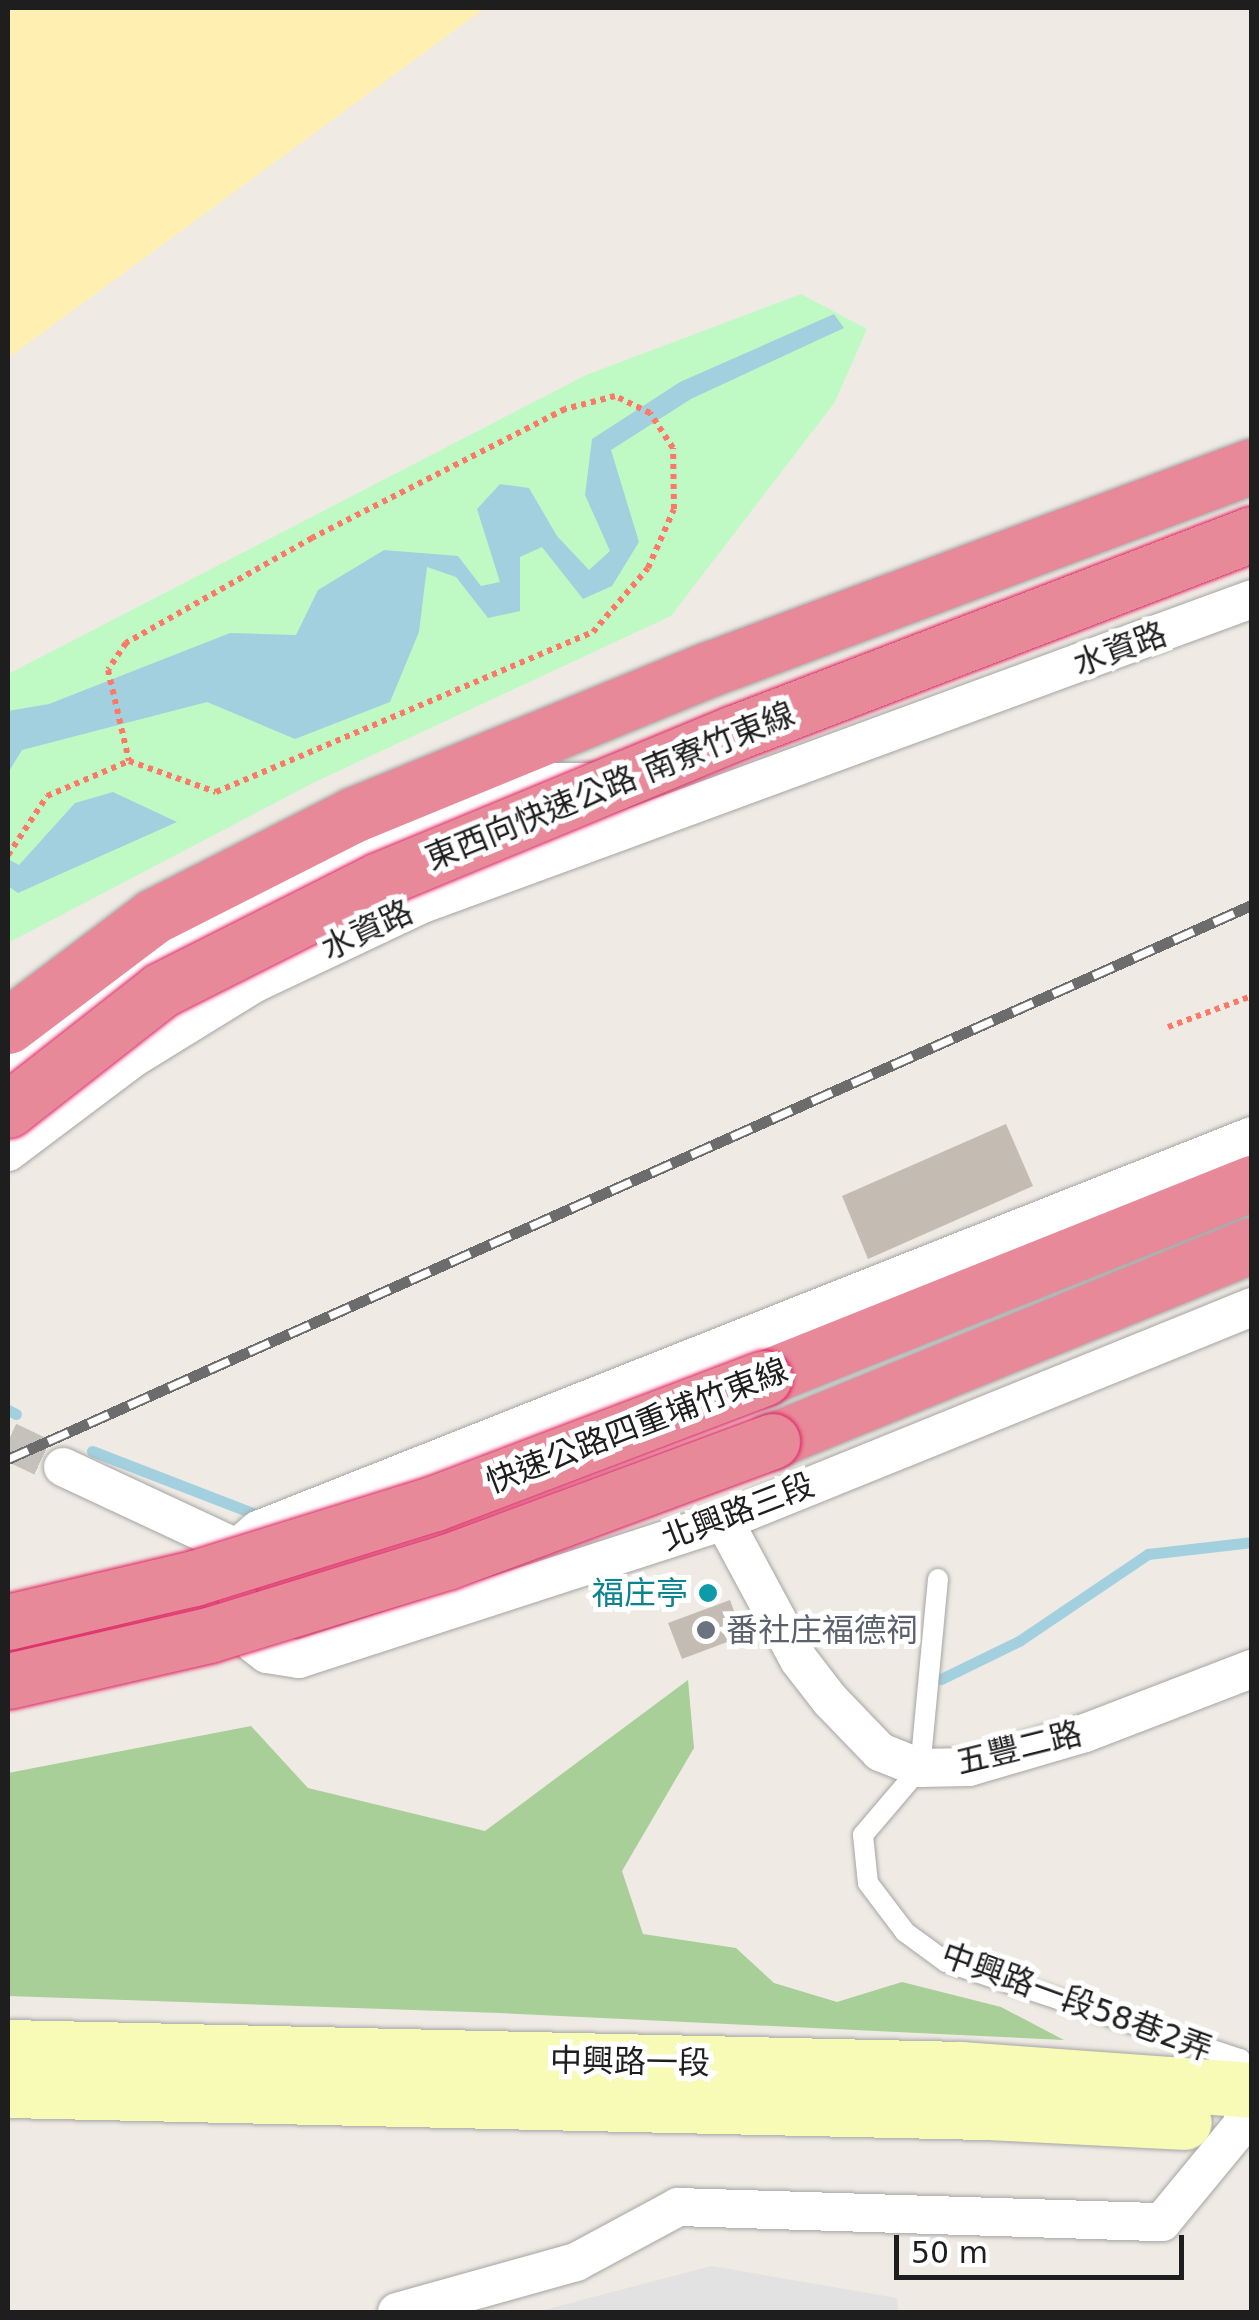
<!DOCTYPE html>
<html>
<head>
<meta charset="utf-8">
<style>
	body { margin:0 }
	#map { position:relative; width:1259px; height:2320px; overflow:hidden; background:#efebe4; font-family:"DejaVu Sans","Noto Sans TC",sans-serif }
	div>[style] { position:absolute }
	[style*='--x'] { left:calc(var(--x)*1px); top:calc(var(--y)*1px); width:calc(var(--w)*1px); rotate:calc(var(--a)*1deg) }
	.forest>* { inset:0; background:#a7cf97 }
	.sand>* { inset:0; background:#fff0b2 }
	.park>* { inset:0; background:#bffac5 }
	.parking>* { inset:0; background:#e2e2e2 }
	.water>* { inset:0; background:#a3d0de }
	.stream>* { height:11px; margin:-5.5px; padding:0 5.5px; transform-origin:5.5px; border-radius:5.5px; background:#a3d0de }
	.building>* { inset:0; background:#c4bbb3 }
	.street-tunnel>* { height:38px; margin-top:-19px; transform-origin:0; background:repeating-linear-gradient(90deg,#c5c2bc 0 38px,transparent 0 57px) }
	.path>* { height:6px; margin-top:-3px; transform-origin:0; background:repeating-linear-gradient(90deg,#fd7867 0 5px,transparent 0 10px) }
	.roads { filter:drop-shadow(0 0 2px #a5a5a5) drop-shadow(0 0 2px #a5a5a5) }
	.lane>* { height:20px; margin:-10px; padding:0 10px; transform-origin:10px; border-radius:10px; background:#fff }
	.street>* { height:38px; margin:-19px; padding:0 19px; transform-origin:19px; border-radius:19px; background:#fff }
	.secondary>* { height:55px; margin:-27.5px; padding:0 27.5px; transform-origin:27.5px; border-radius:27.5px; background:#f7fbb6 }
	.highway>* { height:55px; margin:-27.5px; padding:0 27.5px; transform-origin:27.5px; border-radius:27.5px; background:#e8899a }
	.rail>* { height:11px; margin-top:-5.5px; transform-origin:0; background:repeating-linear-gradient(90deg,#fff 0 22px,#6c6c6c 0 44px); box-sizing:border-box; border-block:2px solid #6c6c6c }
	.bridges { filter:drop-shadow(0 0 2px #de205f) drop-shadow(0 0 2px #de205f) }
	.highway-bridge>* { height:55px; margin:-27.5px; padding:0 27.5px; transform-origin:27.5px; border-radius:27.5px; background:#e8899a }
	.dots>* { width:28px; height:28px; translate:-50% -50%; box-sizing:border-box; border:5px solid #fff; border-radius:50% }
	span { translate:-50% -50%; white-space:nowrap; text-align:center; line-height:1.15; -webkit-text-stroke:10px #fff; paint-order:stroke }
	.street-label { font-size:32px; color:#1e1e1e }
	.culture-label { font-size:32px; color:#0d838f }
	.right { translate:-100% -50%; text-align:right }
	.worship-label { font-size:32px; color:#5b616d }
	.left { translate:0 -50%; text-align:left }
	.frame { position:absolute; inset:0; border:10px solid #1e1e1e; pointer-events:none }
	.scale { position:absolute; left:894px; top:2235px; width:290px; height:45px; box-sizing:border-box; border:5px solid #1e1e1e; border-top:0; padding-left:12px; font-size:30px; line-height:35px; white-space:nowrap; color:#1e1e1e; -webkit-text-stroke:8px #fff; paint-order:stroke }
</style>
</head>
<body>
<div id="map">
	<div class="forest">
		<div style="clip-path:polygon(688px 1680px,694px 1748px,622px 1871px,643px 1934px,736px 1948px,774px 1983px,837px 2002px,902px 1982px,1001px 2007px,1064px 2040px,500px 2013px,8px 1996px,8px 1773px,251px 1726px,308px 1788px,485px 1831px)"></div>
	</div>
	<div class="sand">
		<div style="clip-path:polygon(8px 8px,485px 8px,8px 358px)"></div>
	</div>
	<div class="park">
		<div style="clip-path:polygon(801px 294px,867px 329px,835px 402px,671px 616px,315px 782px,8px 943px,8px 674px,586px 375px)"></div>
	</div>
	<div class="parking">
		<div style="clip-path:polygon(711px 2266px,897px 2298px,899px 2312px,536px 2312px)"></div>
	</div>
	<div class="water">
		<div style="clip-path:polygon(834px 314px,844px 328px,691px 399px,611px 450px,639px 542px,612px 586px,583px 599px,542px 547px,520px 557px,520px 611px,488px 618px,456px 577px,427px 567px,419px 632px,390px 702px,295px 739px,207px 702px,22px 750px,8px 773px,8px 711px,49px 704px,230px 633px,296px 635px,318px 590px,384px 550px,458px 556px,481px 586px,500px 582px,477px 509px,500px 484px,529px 488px,557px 536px,589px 570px,610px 551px,585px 495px,592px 439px,680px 382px)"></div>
		<div style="clip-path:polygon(113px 792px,177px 822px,18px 893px,8px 886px,8px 859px,19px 865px,75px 803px)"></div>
	</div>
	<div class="stream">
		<div style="--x:8;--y:1410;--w:9;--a:27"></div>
		<div style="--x:92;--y:1451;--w:175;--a:21.1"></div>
		<div style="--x:941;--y:1679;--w:87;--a:-26"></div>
		<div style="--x:1019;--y:1641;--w:156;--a:-34"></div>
		<div style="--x:1148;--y:1554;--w:105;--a:-6.6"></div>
	</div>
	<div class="building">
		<div style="clip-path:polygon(1006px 1124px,1033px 1186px,868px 1259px,842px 1196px)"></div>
		<div style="clip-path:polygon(730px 1600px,743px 1636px,682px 1659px,668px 1623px)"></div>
	</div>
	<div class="street-tunnel">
		<div style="--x:8;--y:1441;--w:61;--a:25.3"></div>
	</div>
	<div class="path">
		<div style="--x:8;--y:855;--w:71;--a:-56.5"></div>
		<div style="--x:47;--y:796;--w:89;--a:-23.1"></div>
		<div style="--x:129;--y:761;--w:92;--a:19.6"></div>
		<div style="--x:216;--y:792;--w:410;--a:-23"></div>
		<div style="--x:593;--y:632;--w:84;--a:-49.3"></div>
		<div style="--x:648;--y:568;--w:64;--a:-66.2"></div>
		<div style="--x:674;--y:509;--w:61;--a:-90.9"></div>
		<div style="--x:673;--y:448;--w:42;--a:-123.3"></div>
		<div style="--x:650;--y:413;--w:39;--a:-154"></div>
		<div style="--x:615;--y:396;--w:52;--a:165.4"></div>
		<div style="--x:565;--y:409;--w:284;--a:153"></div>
		<div style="--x:312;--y:538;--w:214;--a:150.6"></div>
		<div style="--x:126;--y:643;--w:32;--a:124"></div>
		<div style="--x:108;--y:670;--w:93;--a:77"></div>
		<div style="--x:1168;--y:1027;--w:90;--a:-20.3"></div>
	</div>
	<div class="roads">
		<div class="lane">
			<div style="--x:938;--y:1579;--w:190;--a:95.4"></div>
			<div style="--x:920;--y:1768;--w:88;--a:130.4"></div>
			<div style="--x:863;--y:1835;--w:48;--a:84.1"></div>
			<div style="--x:868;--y:1883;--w:61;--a:52.9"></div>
			<div style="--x:905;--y:1932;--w:51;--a:36.2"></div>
			<div style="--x:946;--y:1962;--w:310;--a:18.3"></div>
			<div style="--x:1240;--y:2059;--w:30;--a:78"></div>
		</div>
		<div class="street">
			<div style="--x:8;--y:1060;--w:180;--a:-36.2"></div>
			<div style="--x:153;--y:954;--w:122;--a:-28.5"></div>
			<div style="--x:260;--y:896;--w:157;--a:-25.3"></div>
			<div style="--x:402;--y:829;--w:126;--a:-21.9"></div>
			<div style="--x:519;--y:782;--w:72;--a:0"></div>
			<div style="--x:1252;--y:1136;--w:1069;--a:158.38"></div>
			<div style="--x:258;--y:1530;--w:28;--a:139"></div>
			<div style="--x:237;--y:1548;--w:28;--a:105"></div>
			<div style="--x:230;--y:1575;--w:73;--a:70.8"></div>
			<div style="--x:254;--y:1644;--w:16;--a:38"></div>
			<div style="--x:267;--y:1654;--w:32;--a:9"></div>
			<div style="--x:299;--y:1659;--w:447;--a:-18"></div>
			<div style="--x:724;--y:1521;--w:570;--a:-22.06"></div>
			<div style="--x:8;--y:1152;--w:156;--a:-36.9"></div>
			<div style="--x:133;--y:1058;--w:143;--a:-31.6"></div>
			<div style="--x:255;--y:983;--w:183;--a:-25.3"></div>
			<div style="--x:420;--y:905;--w:886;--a:-20.19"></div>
			<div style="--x:63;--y:1467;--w:192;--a:25"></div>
			<div style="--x:724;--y:1521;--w:158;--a:61.7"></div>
			<div style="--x:799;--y:1660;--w:51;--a:52.2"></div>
			<div style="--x:830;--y:1700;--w:72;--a:46.1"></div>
			<div style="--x:880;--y:1752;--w:43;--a:21.8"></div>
			<div style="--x:920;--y:1768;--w:49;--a:-1.2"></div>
			<div style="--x:969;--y:1767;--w:121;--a:-16.3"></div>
			<div style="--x:1085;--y:1733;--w:179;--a:-21"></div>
			<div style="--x:397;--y:2312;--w:186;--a:-15.6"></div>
			<div style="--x:576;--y:2262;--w:116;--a:-28.3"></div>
			<div style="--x:678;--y:2207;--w:484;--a:1.8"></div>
			<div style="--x:1162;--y:2222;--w:126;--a:-50.5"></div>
			<div style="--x:1242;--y:2125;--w:35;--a:-83"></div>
		</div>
		<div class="secondary">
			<div style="--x:8;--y:2047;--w:952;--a:1.32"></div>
			<div style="--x:960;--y:2069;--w:293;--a:4.1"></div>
			<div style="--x:8;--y:2090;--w:978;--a:1.29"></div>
			<div style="--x:986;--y:2112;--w:198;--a:2.9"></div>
		</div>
		<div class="highway">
			<div style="--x:8;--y:1026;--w:183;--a:-37"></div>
			<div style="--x:154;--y:916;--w:223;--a:-26.9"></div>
			<div style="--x:353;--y:815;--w:383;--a:-22.3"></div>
			<div style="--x:707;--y:670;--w:582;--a:-20.52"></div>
			<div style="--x:764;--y:1378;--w:526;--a:-21.78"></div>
			<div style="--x:772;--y:1441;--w:518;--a:-22.21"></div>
		</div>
	</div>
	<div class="rail">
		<div style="--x:8;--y:1459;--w:1362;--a:-24.01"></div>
	</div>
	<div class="bridges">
		<div class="highway-bridge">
			<div style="--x:8;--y:1110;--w:194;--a:-38.1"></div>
			<div style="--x:161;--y:990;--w:244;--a:-26.8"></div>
			<div style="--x:379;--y:880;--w:384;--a:-22.5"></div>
			<div style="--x:734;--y:733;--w:555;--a:-21.02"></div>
			<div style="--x:8;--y:1622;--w:191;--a:-13.3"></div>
			<div style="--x:194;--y:1578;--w:252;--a:-17.3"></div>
			<div style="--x:435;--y:1503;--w:352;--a:-20.8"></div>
			<div style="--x:8;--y:1681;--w:206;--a:-12.9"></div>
			<div style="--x:209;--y:1635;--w:249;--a:-17.1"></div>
			<div style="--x:447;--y:1562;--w:347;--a:-20.4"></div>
		</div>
	</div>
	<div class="dots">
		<div style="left:708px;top:1593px;background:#0f9aa8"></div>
		<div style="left:706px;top:1630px;background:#6b7280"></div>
	</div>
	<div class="street-label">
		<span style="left:1120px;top:649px;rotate:-20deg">水資路</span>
		<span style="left:610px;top:786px;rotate:-22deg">東西向快速公路 南寮竹東線</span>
		<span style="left:367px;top:930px;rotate:-25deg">水資路</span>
		<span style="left:637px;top:1426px;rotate:-21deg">快速公路四重埔竹東線</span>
		<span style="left:738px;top:1512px;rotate:-21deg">北興路三段</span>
		<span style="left:1019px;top:1748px;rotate:-14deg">五豐二路</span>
		<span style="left:1077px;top:2002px;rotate:20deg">中興路一段58巷2弄</span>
		<span style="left:630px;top:2062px;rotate:1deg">中興路一段</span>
	</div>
	<div class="culture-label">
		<span class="right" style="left:688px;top:1593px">福庄亭</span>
	</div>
	<div class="worship-label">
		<span class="left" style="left:726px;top:1630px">番社庄福德祠</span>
	</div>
	<div class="frame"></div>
	<div class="scale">50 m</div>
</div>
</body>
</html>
